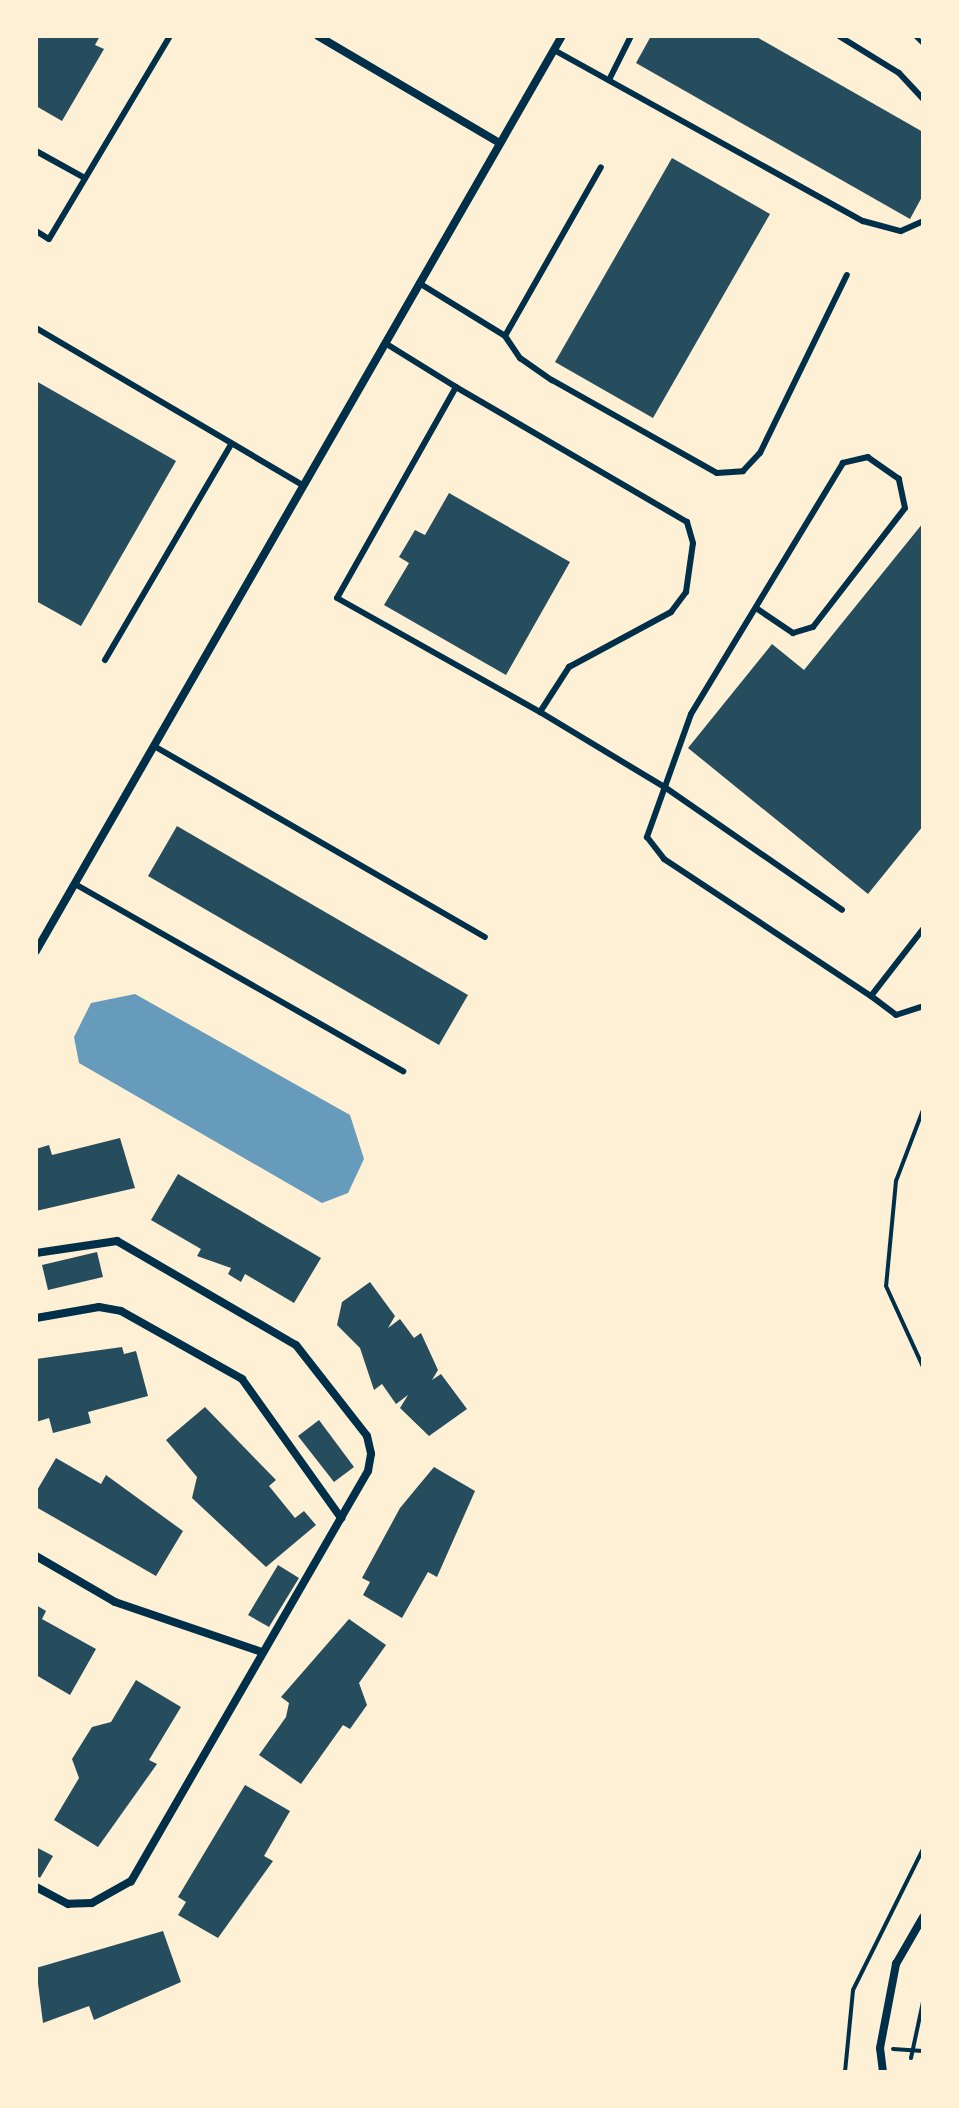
<!DOCTYPE html>
<html>
<head>
<meta charset="utf-8">
<style>
	body { margin:0 }
	#map { position:relative; width:959px; height:2108px; overflow:hidden; background:#fdf0d5; font-family:Cabin,sans-serif }
	div>[style] { position:absolute }
	[style*='--x'] { left:calc(var(--x)*1px); top:calc(var(--y)*1px); width:calc(var(--w)*1px); rotate:calc(var(--a)*1deg) }
	.water>* { inset:0; background:#669bbc }
	.building>* { inset:0; background:#264d5e }
	.path>* { height:4px; margin:-2px; padding:0 2px; transform-origin:2px; border-radius:2px; background:#003049 }
	.service>* { height:6px; margin:-3px; padding:0 3px; transform-origin:3px; border-radius:3px; background:#003049 }
	.minor>* { height:8px; margin:-4px; padding:0 4px; transform-origin:4px; border-radius:4px; background:#003049 }
	span { translate:-50% -50%; white-space:nowrap; text-align:center; line-height:1.15; -webkit-text-stroke:7px #fdf0d5; paint-order:stroke }
	.frame { position:absolute; inset:0; border:38px solid #fdf0d5; pointer-events:none }
</style>
</head>
<body>
<div id="map">
	<div class="water">
		<div style="clip-path:polygon(135px 994px,350px 1115px,364px 1159px,348px 1193px,322px 1203px,79px 1063px,74px 1037px,91px 1003px)"></div>
	</div>
	<div class="building">
		<div style="clip-path:polygon(36px 36px,100px 36px,95px 45px,104px 49px,62px 121px,36px 106px)"></div>
		<div style="clip-path:polygon(651px 36px,755px 36px,923px 132px,923px 195px,910px 219px,636px 63px)"></div>
		<div style="clip-path:polygon(672px 158px,770px 214px,653px 418px,555px 362px)"></div>
		<div style="clip-path:polygon(36px 381px,176px 461px,81px 626px,36px 601px)"></div>
		<div style="clip-path:polygon(449px 493px,570px 562px,506px 675px,384px 605px,409px 563px,399px 557px,415px 530px,425px 535px)"></div>
		<div style="clip-path:polygon(923px 523px,923px 826px,868px 894px,688px 748px,772px 644px,804px 670px)"></div>
		<div style="clip-path:polygon(177px 826px,468px 995px,439px 1045px,148px 876px)"></div>
		<div style="clip-path:polygon(120px 1138px,135px 1188px,36px 1211px,36px 1149px,49px 1145px,52px 1155px)"></div>
		<div style="clip-path:polygon(178px 1174px,321px 1258px,294px 1303px,245px 1274px,241px 1282px,228px 1274px,231px 1268px,197px 1256px,201px 1249px,151px 1220px)"></div>
		<div style="clip-path:polygon(97px 1252px,103px 1277px,48px 1290px,42px 1265px)"></div>
		<div style="clip-path:polygon(370px 1282px,395px 1316px,388px 1328px,400px 1319px,414px 1338px,421px 1333px,438px 1370px,432px 1380px,441px 1374px,467px 1409px,429px 1436px,400px 1408px,408px 1395px,396px 1404px,382px 1384px,374px 1390px,360px 1348px,337px 1325px,342px 1302px)"></div>
		<div style="clip-path:polygon(122px 1347px,124px 1354px,136px 1351px,148px 1396px,88px 1412px,91px 1423px,53px 1433px,49px 1418px,36px 1422px,36px 1359px)"></div>
		<div style="clip-path:polygon(205px 1407px,276px 1480px,269px 1486px,295px 1518px,304px 1511px,316px 1525px,266px 1567px,192px 1498px,197px 1477px,166px 1440px)"></div>
		<div style="clip-path:polygon(319px 1420px,354px 1467px,334px 1482px,298px 1436px)"></div>
		<div style="clip-path:polygon(56px 1458px,101px 1484px,106px 1475px,183px 1531px,156px 1576px,36px 1507px,36px 1492px)"></div>
		<div style="clip-path:polygon(434px 1467px,475px 1491px,437px 1577px,428px 1572px,402px 1618px,363px 1595px,370px 1582px,362px 1578px,400px 1508px)"></div>
		<div style="clip-path:polygon(278px 1565px,299px 1578px,269px 1627px,248px 1615px)"></div>
		<div style="clip-path:polygon(36px 1605px,46px 1611px,42px 1619px,96px 1649px,70px 1695px,36px 1675px)"></div>
		<div style="clip-path:polygon(349px 1619px,386px 1645px,359px 1683px,367px 1705px,350px 1729px,343px 1725px,301px 1784px,259px 1755px,286px 1717px,289px 1703px,281px 1697px)"></div>
		<div style="clip-path:polygon(136px 1680px,181px 1707px,149px 1760px,157px 1764px,98px 1847px,54px 1820px,79px 1778px,72px 1759px,92px 1727px,111px 1722px)"></div>
		<div style="clip-path:polygon(245px 1785px,290px 1811px,264px 1856px,273px 1861px,218px 1938px,178px 1915px,186px 1902px,178px 1897px)"></div>
		<div style="clip-path:polygon(36px 1847px,53px 1856px,40px 1878px,36px 1875px)"></div>
		<div style="clip-path:polygon(163px 1931px,181px 1982px,94px 2020px,89px 2006px,43px 2023px,36px 1968px)"></div>
	</div>
	<div class="path">
		<div style="--x:915;--y:36;--w:11;--a:45"></div>
		<div style="--x:923;--y:1110;--w:76;--a:110.8"></div>
		<div style="--x:896;--y:1181;--w:105;--a:95.4"></div>
		<div style="--x:886;--y:1286;--w:89;--a:65.4"></div>
		<div style="--x:893;--y:2049;--w:30;--a:4"></div>
		<div style="--x:911;--y:2058;--w:57;--a:-77.9"></div>
		<div style="--x:845;--y:2072;--w:82;--a:-84.4"></div>
		<div style="--x:853;--y:1990;--w:157;--a:-63.6"></div>
	</div>
	<div class="service">
		<div style="--x:839;--y:36;--w:70;--a:31.7"></div>
		<div style="--x:899;--y:73;--w:35;--a:47"></div>
		<div style="--x:554;--y:50;--w:353;--a:29"></div>
		<div style="--x:863;--y:221;--w:39;--a:15"></div>
		<div style="--x:901;--y:231;--w:24;--a:-24"></div>
		<div style="--x:609;--y:80;--w:49;--a:-63.4"></div>
		<div style="--x:36;--y:151;--w:56;--a:28.9"></div>
		<div style="--x:36;--y:231;--w:15;--a:32"></div>
		<div style="--x:49;--y:239;--w:236;--a:-59.2"></div>
		<div style="--x:419;--y:283;--w:101;--a:31.6"></div>
		<div style="--x:505;--y:336;--w:27;--a:56"></div>
		<div style="--x:520;--y:358;--w:39;--a:35"></div>
		<div style="--x:552;--y:380;--w:189;--a:29.4"></div>
		<div style="--x:717;--y:473;--w:26;--a:-4"></div>
		<div style="--x:743;--y:471;--w:25;--a:-47"></div>
		<div style="--x:760;--y:453;--w:198;--a:-64"></div>
		<div style="--x:36;--y:328;--w:310;--a:30.5"></div>
		<div style="--x:505;--y:336;--w:194;--a:-60.4"></div>
		<div style="--x:385;--y:343;--w:84;--a:31.8"></div>
		<div style="--x:456;--y:387;--w:242;--a:119.4"></div>
		<div style="--x:337;--y:598;--w:233;--a:29.3"></div>
		<div style="--x:540;--y:712;--w:54;--a:-57.2"></div>
		<div style="--x:569;--y:667;--w:116;--a:-28.3"></div>
		<div style="--x:671;--y:612;--w:25;--a:-53"></div>
		<div style="--x:686;--y:592;--w:49;--a:-81.9"></div>
		<div style="--x:693;--y:543;--w:22;--a:-106"></div>
		<div style="--x:687;--y:522;--w:268;--a:-149.7"></div>
		<div style="--x:756;--y:608;--w:45;--a:34"></div>
		<div style="--x:793;--y:633;--w:21;--a:-17"></div>
		<div style="--x:813;--y:627;--w:150;--a:-52.3"></div>
		<div style="--x:905;--y:508;--w:30;--a:-102"></div>
		<div style="--x:899;--y:479;--w:38;--a:-145"></div>
		<div style="--x:868;--y:457;--w:26;--a:167"></div>
		<div style="--x:843;--y:463;--w:293;--a:121.2"></div>
		<div style="--x:691;--y:714;--w:131;--a:109.7"></div>
		<div style="--x:647;--y:837;--w:28;--a:52"></div>
		<div style="--x:664;--y:859;--w:248;--a:33.5"></div>
		<div style="--x:105;--y:660;--w:250;--a:-59.7"></div>
		<div style="--x:540;--y:712;--w:147;--a:31.1"></div>
		<div style="--x:666;--y:788;--w:214;--a:34.7"></div>
		<div style="--x:154;--y:746;--w:382;--a:30"></div>
		<div style="--x:75;--y:884;--w:378;--a:29.7"></div>
		<div style="--x:923;--y:929;--w:85;--a:127.8"></div>
		<div style="--x:871;--y:996;--w:31;--a:37"></div>
		<div style="--x:896;--y:1015;--w:28;--a:-18"></div>
	</div>
	<div class="minor">
		<div style="--x:318;--y:36;--w:211;--a:30.5"></div>
		<div style="--x:36;--y:951;--w:1055;--a:-60.11"></div>
		<div style="--x:36;--y:1253;--w:82;--a:-8.4"></div>
		<div style="--x:117;--y:1241;--w:207;--a:30.2"></div>
		<div style="--x:296;--y:1345;--w:115;--a:52"></div>
		<div style="--x:367;--y:1436;--w:18;--a:77"></div>
		<div style="--x:371;--y:1454;--w:17;--a:100"></div>
		<div style="--x:368;--y:1471;--w:474;--a:120"></div>
		<div style="--x:131;--y:1881;--w:45;--a:150.6"></div>
		<div style="--x:92;--y:1903;--w:24;--a:178"></div>
		<div style="--x:68;--y:1904;--w:36;--a:-152"></div>
		<div style="--x:36;--y:1318;--w:64;--a:-9.9"></div>
		<div style="--x:99;--y:1307;--w:22;--a:10"></div>
		<div style="--x:121;--y:1311;--w:139;--a:29.3"></div>
		<div style="--x:242;--y:1379;--w:171;--a:54.5"></div>
		<div style="--x:36;--y:1556;--w:91;--a:30.2"></div>
		<div style="--x:115;--y:1602;--w:155;--a:18.8"></div>
		<div style="--x:883;--y:2072;--w:24;--a:-97"></div>
		<div style="--x:880;--y:2048;--w:86;--a:-79.2"></div>
		<div style="--x:896;--y:1964;--w:54;--a:-60.1"></div>
	</div>
	<div class="frame"></div>
</div>
</body>
</html>
